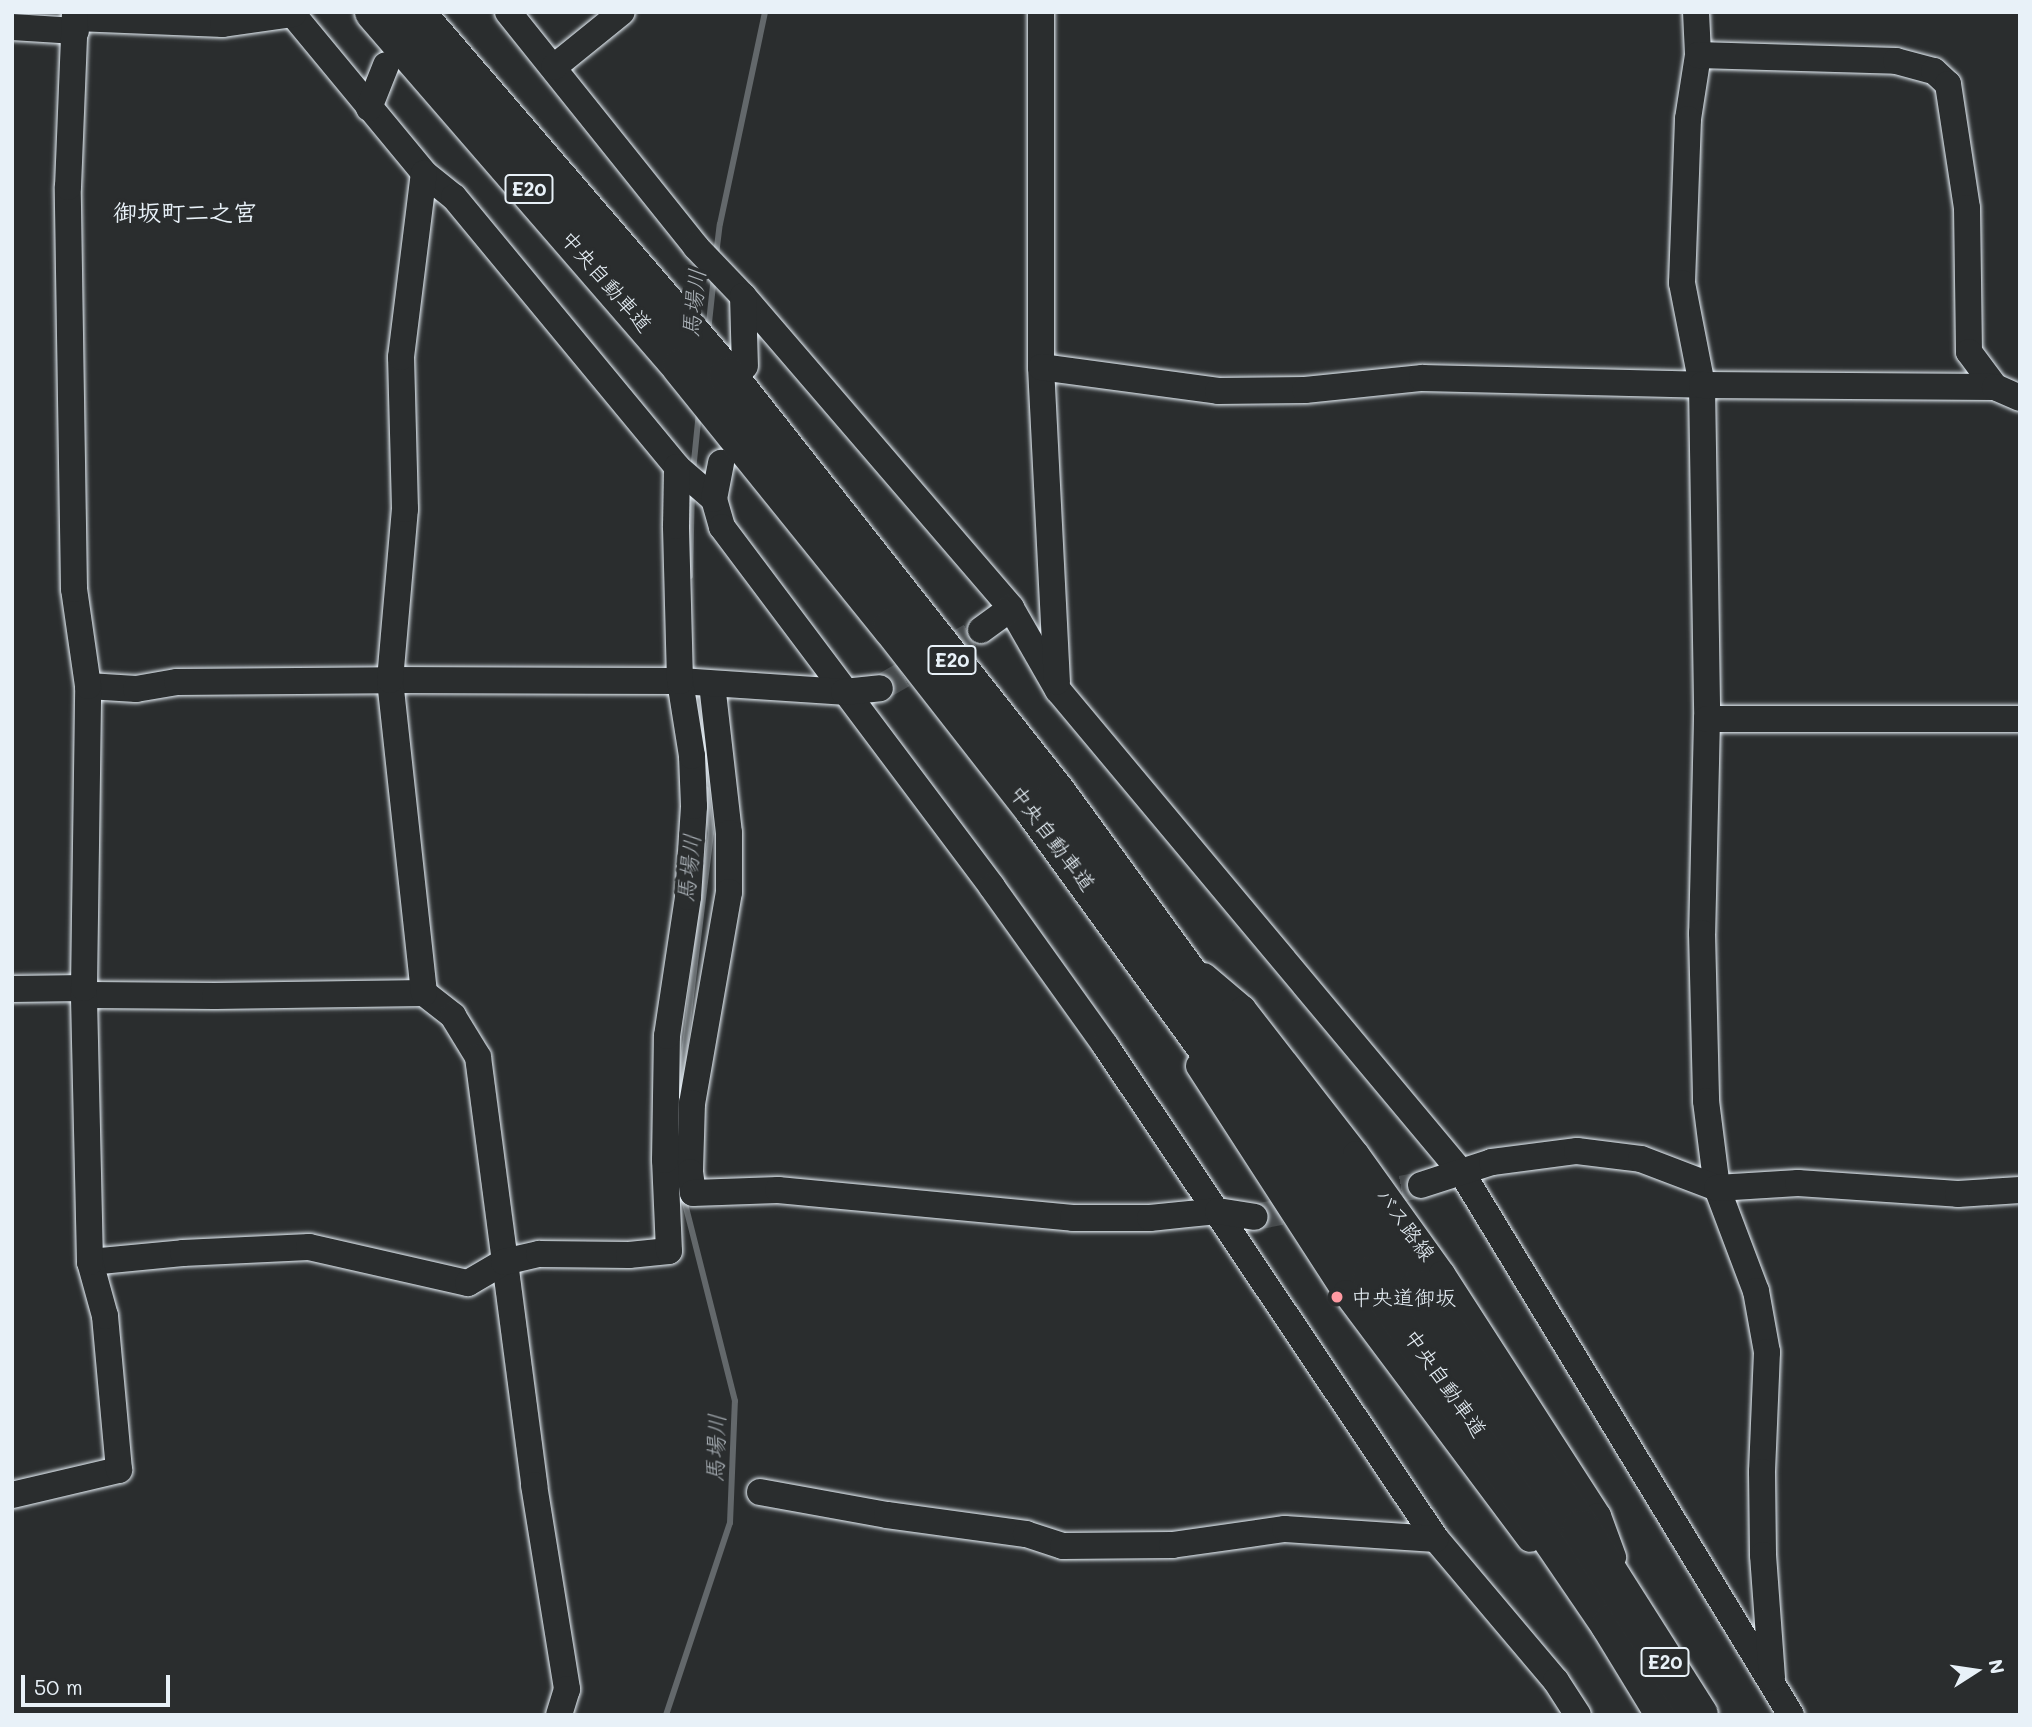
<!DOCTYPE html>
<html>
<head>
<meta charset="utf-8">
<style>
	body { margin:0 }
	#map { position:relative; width:2032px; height:1727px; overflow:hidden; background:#2a2d2e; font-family:Mali,"Klee One",sans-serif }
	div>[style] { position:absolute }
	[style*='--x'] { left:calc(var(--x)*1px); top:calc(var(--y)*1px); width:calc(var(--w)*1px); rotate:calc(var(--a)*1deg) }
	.stream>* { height:6px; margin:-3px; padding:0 3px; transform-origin:3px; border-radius:3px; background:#63686b }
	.minor-tunnel>* { height:26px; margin-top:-13px; transform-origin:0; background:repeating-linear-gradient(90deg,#464a4c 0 26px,transparent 0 39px) }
	.roads { filter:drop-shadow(0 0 2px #e8f1f8) drop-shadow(0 0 2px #e8f1f8) }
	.minor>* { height:26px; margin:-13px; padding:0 13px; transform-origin:13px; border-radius:13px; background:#2a2d2e }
	.highway>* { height:38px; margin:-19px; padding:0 19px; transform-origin:19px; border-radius:19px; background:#2a2d2e }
	.dots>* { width:19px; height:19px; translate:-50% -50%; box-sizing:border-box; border:4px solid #2a2d2e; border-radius:50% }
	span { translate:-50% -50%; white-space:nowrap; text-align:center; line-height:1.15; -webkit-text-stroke:7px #2a2d2e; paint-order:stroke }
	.shield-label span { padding:2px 5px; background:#2a2d2e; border:2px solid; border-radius:5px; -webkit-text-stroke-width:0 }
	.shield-label { font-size:19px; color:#e8f1f8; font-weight:700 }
	.street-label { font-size:21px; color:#e8f1f8 }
	.poi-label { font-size:21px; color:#e8f1f8 }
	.left { translate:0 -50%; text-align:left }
	.water-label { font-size:23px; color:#acb3b9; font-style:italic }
	.quarter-label { font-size:24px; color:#e8f1f8; font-weight:700 }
	.frame { position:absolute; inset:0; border:14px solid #e8f1f8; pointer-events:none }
	.north { position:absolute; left:1941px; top:1636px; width:70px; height:70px; -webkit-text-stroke:5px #2a2d2e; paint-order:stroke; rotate:78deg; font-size:19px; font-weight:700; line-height:28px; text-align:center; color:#e8f1f8 }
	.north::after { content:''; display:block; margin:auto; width:24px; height:32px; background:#e8f1f8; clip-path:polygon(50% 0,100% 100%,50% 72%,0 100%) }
	.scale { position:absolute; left:21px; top:1675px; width:149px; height:32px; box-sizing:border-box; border:4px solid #e8f1f8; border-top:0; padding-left:9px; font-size:21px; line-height:24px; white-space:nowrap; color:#e8f1f8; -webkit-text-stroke:5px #2a2d2e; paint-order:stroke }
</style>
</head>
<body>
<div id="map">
	<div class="stream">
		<div style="--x:716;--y:255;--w:31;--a:-83"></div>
		<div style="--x:720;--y:224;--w:217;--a:-78"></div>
		<div style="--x:708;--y:332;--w:56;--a:-83.9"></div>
		<div style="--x:693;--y:471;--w:59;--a:-84.2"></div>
		<div style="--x:690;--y:576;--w:87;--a:-88.7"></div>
		<div style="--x:679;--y:1094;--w:263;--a:-83"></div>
		<div style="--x:711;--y:833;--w:44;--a:-96.5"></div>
		<div style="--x:666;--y:1715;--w:202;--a:-71.6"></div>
		<div style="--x:730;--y:1523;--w:122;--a:-87.7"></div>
		<div style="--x:735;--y:1401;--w:212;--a:-104.2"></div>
	</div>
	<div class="minor-tunnel">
		<div style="--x:880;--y:688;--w:116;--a:-29.9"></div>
		<div style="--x:1363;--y:1196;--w:59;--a:-10.7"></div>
		<div style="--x:1255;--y:1217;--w:58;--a:-10.9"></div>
	</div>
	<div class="roads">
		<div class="minor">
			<div style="--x:291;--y:12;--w:209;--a:50.4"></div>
			<div style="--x:424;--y:173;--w:38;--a:39"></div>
			<div style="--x:454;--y:197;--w:350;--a:50.4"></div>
			<div style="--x:677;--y:467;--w:49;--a:40.9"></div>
			<div style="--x:714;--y:499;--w:29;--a:74"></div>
			<div style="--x:722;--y:527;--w:450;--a:53.1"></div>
			<div style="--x:992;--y:887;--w:194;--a:54.4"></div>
			<div style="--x:1105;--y:1045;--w:595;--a:56.18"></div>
			<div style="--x:1436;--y:1539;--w:186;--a:49.8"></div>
			<div style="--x:1556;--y:1681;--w:40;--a:57.1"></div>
			<div style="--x:508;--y:12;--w:301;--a:51.3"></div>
			<div style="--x:696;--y:247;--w:68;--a:46.2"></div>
			<div style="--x:743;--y:296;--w:411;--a:49.3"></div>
			<div style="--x:1011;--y:608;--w:95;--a:60.2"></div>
			<div style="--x:1058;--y:690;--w:630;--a:50.09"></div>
			<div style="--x:1462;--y:1173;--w:634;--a:58.74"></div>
			<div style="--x:1041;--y:12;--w:355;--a:90"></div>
			<div style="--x:1041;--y:367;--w:315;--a:87.1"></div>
			<div style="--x:1696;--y:12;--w:43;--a:87.3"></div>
			<div style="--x:1698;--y:55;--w:65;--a:98.9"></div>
			<div style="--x:1688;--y:119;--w:164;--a:92.1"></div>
			<div style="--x:1682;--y:283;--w:104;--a:78.9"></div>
			<div style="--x:1702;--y:385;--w:334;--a:89.1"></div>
			<div style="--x:1707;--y:719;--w:214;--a:91.3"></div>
			<div style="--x:1702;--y:933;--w:168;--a:88.6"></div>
			<div style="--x:1706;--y:1101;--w:88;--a:82.8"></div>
			<div style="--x:1717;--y:1188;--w:110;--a:69.3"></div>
			<div style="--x:1756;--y:1291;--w:62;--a:79.8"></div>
			<div style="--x:1767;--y:1352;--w:120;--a:92.4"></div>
			<div style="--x:1762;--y:1472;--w:83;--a:89.3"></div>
			<div style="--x:1763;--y:1555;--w:123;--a:85.8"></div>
			<div style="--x:76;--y:18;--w:147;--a:2.3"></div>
			<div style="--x:223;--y:24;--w:71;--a:-8.1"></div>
			<div style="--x:12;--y:27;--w:64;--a:3.6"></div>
			<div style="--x:1698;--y:55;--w:198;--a:1.7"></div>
			<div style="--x:1896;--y:61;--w:39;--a:15"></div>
			<div style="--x:1934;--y:71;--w:19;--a:43"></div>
			<div style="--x:1948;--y:84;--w:125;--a:81.3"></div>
			<div style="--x:1967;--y:208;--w:144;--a:89.2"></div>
			<div style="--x:1969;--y:352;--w:44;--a:53.4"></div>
			<div style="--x:554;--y:67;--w:87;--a:-39"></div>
			<div style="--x:369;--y:108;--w:46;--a:-68.4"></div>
			<div style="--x:743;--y:296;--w:70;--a:88.4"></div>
			<div style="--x:1041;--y:367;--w:179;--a:7.7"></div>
			<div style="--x:1218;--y:391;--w:87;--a:-0.7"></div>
			<div style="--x:1305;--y:390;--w:118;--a:-5.9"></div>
			<div style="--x:1422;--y:378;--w:280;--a:1.4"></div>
			<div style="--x:1702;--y:385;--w:293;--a:0.4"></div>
			<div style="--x:1995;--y:387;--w:27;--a:24"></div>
			<div style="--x:714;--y:499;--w:37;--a:-79"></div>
			<div style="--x:981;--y:630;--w:37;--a:-36"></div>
			<div style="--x:712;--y:684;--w:150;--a:83.5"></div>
			<div style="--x:729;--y:833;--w:59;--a:90"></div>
			<div style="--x:729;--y:892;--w:214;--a:99.9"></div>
			<div style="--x:692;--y:1103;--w:69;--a:91.7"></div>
			<div style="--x:690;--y:1172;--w:21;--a:82"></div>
			<div style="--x:693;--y:1193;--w:85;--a:-2"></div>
			<div style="--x:778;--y:1190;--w:296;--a:5.4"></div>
			<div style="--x:1073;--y:1218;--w:77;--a:0"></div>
			<div style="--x:1150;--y:1218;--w:68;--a:-5.9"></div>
			<div style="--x:1218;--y:1211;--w:37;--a:9"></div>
			<div style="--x:88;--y:686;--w:48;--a:3.6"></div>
			<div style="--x:136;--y:689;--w:42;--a:-9.7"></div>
			<div style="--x:177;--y:682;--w:213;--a:-0.5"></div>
			<div style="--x:390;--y:680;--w:290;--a:0.2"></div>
			<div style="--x:680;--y:681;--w:164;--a:3.8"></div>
			<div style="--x:844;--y:692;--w:36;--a:-6"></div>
			<div style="--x:1707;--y:719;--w:313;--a:0"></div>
			<div style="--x:1204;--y:976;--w:51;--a:40.2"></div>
			<div style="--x:1243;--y:1009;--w:184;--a:52.1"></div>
			<div style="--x:1356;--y:1154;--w:148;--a:54.4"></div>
			<div style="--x:1442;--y:1274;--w:288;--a:57.2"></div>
			<div style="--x:1598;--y:1516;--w:44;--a:69.9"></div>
			<div style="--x:12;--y:989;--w:72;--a:-0.8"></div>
			<div style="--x:84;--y:988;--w:9;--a:54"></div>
			<div style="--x:89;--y:995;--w:126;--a:0.5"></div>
			<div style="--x:215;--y:996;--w:209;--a:-0.8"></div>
			<div style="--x:424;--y:993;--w:37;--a:38"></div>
			<div style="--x:453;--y:1016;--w:48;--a:58.6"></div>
			<div style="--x:478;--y:1057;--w:432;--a:82.5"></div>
			<div style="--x:534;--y:1485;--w:207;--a:80.8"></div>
			<div style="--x:567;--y:1689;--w:27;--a:107"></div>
			<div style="--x:424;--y:993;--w:315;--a:-96.2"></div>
			<div style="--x:390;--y:680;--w:172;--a:-85"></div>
			<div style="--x:405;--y:509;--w:152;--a:-91.5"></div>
			<div style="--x:401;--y:357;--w:185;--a:-82.9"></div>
			<div style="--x:1199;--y:1066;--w:270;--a:57.1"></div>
			<div style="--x:1346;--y:1293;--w:307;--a:53.2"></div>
			<div style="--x:1421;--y:1185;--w:75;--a:-17.9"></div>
			<div style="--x:1492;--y:1162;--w:86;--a:-7.4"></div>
			<div style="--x:1577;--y:1151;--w:64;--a:7.1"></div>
			<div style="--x:1641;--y:1159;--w:81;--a:20.9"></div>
			<div style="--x:1717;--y:1188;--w:81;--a:-3.5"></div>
			<div style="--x:1798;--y:1183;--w:160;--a:3.9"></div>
			<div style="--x:1958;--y:1194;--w:62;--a:-3.7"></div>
			<div style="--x:90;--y:1262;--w:93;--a:-5.5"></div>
			<div style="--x:183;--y:1253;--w:126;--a:-2.7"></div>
			<div style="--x:309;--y:1247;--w:163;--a:12.8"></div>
			<div style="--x:468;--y:1283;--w:42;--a:-30.3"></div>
			<div style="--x:504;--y:1262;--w:36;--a:-13"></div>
			<div style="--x:539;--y:1254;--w:90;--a:0.6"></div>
			<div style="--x:629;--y:1255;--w:40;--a:-5.7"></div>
			<div style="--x:669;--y:1251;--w:91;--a:-92.5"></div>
			<div style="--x:665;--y:1160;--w:124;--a:-89.1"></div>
			<div style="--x:667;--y:1036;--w:141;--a:-81.4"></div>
			<div style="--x:688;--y:897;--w:91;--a:-86.2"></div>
			<div style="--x:694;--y:806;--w:50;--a:-92.3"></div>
			<div style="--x:692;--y:756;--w:76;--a:-99.1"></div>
			<div style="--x:680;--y:681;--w:155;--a:-91.5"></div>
			<div style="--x:676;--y:526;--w:59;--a:-89"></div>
			<div style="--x:760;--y:1492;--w:129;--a:10.3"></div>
			<div style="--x:887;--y:1515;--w:140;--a:7.8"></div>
			<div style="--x:1026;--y:1534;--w:39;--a:18"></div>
			<div style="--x:1063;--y:1546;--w:109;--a:-0.5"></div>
			<div style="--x:1172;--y:1545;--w:114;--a:-8.1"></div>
			<div style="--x:1285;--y:1529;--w:151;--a:3.8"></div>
			<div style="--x:12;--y:1495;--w:110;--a:-13.2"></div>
			<div style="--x:119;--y:1470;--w:155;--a:-95.2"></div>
			<div style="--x:105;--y:1316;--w:56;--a:-105.5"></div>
			<div style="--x:90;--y:1262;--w:274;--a:-91.3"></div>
			<div style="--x:84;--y:988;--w:302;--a:-89.2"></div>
			<div style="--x:88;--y:686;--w:98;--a:-98.2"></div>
			<div style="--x:74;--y:589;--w:402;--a:-90.9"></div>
			<div style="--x:68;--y:187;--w:175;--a:-87.7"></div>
		</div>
		<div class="highway">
			<div style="--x:374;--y:12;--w:471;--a:49.1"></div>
			<div style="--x:682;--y:368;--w:334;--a:51.1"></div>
			<div style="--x:892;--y:628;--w:231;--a:52"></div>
			<div style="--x:1034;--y:810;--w:576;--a:54.05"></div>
			<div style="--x:1372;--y:1276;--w:422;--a:55.7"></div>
			<div style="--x:1610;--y:1625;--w:105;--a:58.6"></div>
			<div style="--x:415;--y:12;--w:480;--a:49.3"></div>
			<div style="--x:728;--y:376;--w:531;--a:51.73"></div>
			<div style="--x:1057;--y:793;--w:613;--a:53.95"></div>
			<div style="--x:1418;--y:1289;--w:290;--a:55.8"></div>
			<div style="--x:1581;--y:1529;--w:220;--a:57.6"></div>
		</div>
	</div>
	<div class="dots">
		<div style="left:1337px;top:1297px;background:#ff9aa2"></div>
	</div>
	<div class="shield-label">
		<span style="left:529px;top:189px">E20</span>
		<span style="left:952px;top:660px">E20</span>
		<span style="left:1665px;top:1662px">E20</span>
	</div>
	<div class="street-label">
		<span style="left:607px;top:281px;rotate:49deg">中央自動車道</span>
		<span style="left:1053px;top:838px;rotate:53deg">中央自動車道</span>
		<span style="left:1406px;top:1224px;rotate:54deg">バス路線</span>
		<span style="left:1446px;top:1383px;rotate:55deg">中央自動車道</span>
	</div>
	<div class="poi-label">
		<span class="left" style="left:1351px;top:1297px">中央道御坂</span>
	</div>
	<div class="water-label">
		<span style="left:693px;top:303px;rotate:-84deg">馬場川</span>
		<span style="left:688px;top:868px;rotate:-84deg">馬場川</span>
		<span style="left:715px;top:1448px;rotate:-88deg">馬場川</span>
	</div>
	<div class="quarter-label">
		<span style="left:185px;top:212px">御坂町二之宮</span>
	</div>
	<div class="frame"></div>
	<div class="north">N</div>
	<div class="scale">50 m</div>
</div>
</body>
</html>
